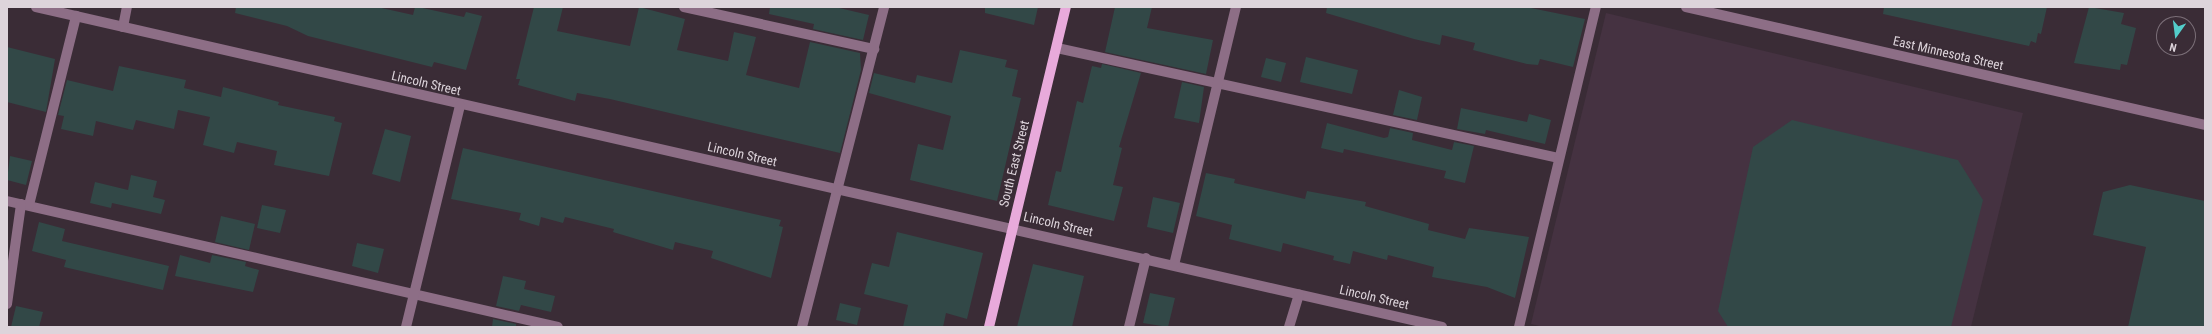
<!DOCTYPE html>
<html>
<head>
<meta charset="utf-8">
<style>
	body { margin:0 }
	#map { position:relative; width:2212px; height:334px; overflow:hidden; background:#3a2c36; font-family:"Roboto Condensed",sans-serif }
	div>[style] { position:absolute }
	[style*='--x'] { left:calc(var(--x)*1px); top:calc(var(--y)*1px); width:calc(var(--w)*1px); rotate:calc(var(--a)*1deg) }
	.built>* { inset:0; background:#453241 }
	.building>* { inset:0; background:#324847 }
	.minor>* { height:10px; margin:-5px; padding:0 5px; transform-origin:5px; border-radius:5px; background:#8d6e86 }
	.major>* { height:10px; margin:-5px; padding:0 5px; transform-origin:5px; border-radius:5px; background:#e8aadb }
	span { translate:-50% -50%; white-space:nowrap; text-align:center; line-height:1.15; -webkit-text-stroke:3px #3a2c36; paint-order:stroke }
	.street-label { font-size:13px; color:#ddd4db }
	.frame { position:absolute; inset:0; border:8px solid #ddd4db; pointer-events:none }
	.north { position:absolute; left:2156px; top:16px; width:40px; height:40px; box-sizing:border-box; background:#3a2c36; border:1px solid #7b6f78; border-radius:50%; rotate:194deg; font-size:11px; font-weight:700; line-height:16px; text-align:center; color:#ddd4db }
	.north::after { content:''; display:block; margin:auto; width:14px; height:18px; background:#53cdca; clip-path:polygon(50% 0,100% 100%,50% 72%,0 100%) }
</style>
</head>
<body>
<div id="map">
	<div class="built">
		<div style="clip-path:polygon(1606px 13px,2023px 113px,1971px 327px,1544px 327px,1531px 324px)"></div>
	</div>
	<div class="building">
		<div style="clip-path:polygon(236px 7px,377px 7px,413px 15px,415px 7px,418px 7px,464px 17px,466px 12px,482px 16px,466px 70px,434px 62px,432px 67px,308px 36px,287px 26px,235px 13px)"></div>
		<div style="clip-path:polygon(534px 7px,563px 7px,557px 31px,630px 46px,639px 7px,685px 19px,677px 50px,728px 61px,734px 32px,756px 37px,746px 75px,799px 88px,810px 42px,860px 53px,861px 70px,840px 153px,610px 99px,577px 93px,575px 101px,518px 85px,520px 79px,516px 79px)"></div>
		<div style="clip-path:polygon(770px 7px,835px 7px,869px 15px,863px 40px,813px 29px,814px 24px,769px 14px)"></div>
		<div style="clip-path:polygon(985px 7px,1038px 7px,1034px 25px,985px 13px)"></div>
		<div style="clip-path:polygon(1115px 7px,1152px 7px,1147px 28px,1213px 40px,1206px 74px,1105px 52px)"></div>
		<div style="clip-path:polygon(1327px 7px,1526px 7px,1585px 19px,1573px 67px,1540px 59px,1538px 65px,1527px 64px,1473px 50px,1475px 43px,1442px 35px,1440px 45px,1414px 39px,1326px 13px)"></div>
		<div style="clip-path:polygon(1884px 7px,2047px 7px,2041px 34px,2038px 33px,2036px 43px,2031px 41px,2029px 46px,1883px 14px)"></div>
		<div style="clip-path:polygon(2089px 7px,2124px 13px,2121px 24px,2136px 28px,2127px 65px,2121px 64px,2120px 70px,2074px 63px)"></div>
		<div style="clip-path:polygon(7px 47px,55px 59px,46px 112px,7px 102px)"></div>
		<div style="clip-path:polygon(960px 50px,1007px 60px,1005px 67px,1018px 70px,1012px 96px,1021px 98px,997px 201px,910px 180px,918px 144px,943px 150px,951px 116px,869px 93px,874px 73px,915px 83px,917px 75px,952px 83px)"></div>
		<div style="clip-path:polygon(1306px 57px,1358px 70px,1352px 94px,1300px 82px)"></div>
		<div style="clip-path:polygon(1266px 58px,1286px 63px,1281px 82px,1261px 77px)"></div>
		<div style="clip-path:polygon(1102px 64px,1141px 73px,1119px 147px,1122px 148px,1113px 185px,1123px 187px,1114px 221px,1048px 205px,1056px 171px,1061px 172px,1077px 101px,1083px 103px,1092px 66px,1101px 68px)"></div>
		<div style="clip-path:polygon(119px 66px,186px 80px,184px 88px,221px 97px,223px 87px,279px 102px,278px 105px,335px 117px,334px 121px,342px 123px,329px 176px,274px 165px,277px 151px,237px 142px,234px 153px,203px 145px,210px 117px,178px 110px,174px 129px,136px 120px,133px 130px,96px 121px,93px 136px,61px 129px,64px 116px,58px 115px,67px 80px,113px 91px)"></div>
		<div style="clip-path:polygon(1182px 82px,1204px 87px,1199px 123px,1174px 118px)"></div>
		<div style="clip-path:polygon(1399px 90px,1422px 97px,1417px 120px,1393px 115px)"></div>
		<div style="clip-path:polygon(1461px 108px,1527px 122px,1529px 114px,1551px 120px,1545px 144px,1486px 130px,1485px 134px,1457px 129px)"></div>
		<div style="clip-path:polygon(1792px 120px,1958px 160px,1983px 200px,1951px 327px,1728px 327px,1718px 311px,1753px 147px)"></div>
		<div style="clip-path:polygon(1327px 123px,1384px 138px,1388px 137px,1390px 128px,1413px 133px,1412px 140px,1452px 150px,1454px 142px,1474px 146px,1465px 183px,1444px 178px,1446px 171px,1344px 149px,1343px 153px,1321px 148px)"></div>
		<div style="clip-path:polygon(385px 129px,411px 136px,400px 182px,372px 174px)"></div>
		<div style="clip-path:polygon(463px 148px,781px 220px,779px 226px,783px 227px,771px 278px,711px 258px,713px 251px,675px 242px,673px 250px,613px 232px,614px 229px,565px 217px,563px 223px,541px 217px,539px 226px,519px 220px,521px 213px,451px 199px)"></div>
		<div style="clip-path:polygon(10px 156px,32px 161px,26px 185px,7px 180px)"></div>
		<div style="clip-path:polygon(1206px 173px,1235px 179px,1234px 183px,1305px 199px,1307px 191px,1366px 202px,1365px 206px,1429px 224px,1428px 230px,1465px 239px,1469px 228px,1529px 237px,1515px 298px,1487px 287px,1432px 277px,1434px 267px,1388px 255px,1387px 260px,1353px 251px,1350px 264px,1333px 260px,1334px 256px,1283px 243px,1281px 252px,1229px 239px,1232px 225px,1196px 216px)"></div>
		<div style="clip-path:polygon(131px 175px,157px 181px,153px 197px,165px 200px,161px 214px,112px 203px,111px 208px,90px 203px,95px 182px,128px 190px)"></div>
		<div style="clip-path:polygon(2130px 185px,2205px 201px,2205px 327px,2128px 327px,2146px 247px,2093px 235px,2103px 192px)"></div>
		<div style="clip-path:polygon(1153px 197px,1180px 203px,1173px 233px,1147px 227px)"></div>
		<div style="clip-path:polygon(262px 205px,286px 210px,280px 233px,257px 228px)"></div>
		<div style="clip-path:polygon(221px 216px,255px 224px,249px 250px,215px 242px)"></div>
		<div style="clip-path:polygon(39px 222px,65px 229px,62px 241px,169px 266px,163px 290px,64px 267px,66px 260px,32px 251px)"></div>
		<div style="clip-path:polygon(897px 232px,983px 253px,967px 319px,946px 313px,943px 327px,903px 327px,908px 305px,864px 294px,872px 263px,889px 267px)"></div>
		<div style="clip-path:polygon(357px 243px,384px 249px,378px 273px,352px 266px)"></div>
		<div style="clip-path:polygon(180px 255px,210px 263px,212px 255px,246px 262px,245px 266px,259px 270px,253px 292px,175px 276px)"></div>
		<div style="clip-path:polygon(1033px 264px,1084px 276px,1072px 327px,1017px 327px)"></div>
		<div style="clip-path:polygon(503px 276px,526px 281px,524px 289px,555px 296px,551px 312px,521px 305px,519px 311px,496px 306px)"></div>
		<div style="clip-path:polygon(1150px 293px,1175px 298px,1168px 327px,1143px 323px)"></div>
		<div style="clip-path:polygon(840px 303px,861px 308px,857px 325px,836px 320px)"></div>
		<div style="clip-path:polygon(16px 306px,43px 312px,39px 327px,11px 327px)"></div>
		<div style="clip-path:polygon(493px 319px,516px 324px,516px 327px,492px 327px)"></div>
	</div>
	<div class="minor">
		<div style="--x:36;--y:7;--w:1442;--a:12.82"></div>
		<div style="--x:684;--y:7;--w:195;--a:12.5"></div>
		<div style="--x:1686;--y:7;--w:532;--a:12.81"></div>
		<div style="--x:123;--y:27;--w:20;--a:-79"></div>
		<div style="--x:1057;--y:48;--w:514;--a:12.36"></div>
		<div style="--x:7;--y:201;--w:565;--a:12.88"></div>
		<div style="--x:29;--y:205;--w:195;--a:-76"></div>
		<div style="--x:1174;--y:265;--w:265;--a:-76.5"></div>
		<div style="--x:7;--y:304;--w:101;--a:-82"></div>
		<div style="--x:406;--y:327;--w:228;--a:-76.3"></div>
		<div style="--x:802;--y:327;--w:330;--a:-75.6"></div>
		<div style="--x:1129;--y:327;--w:71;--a:-76.2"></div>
		<div style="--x:1289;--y:327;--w:34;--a:-73"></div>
		<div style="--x:1519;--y:327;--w:329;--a:-76.5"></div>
	</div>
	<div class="major">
		<div style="--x:989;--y:327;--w:329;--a:-76.5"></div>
	</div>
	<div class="street-label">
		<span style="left:1948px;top:54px;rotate:13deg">East Minnesota Street</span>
		<span style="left:426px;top:84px;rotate:13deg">Lincoln Street</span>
		<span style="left:742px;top:155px;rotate:13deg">Lincoln Street</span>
		<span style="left:1015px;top:164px;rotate:-76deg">South East Street</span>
		<span style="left:1058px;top:225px;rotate:13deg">Lincoln Street</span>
		<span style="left:1374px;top:298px;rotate:13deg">Lincoln Street</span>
	</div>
	<div class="frame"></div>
	<div class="north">N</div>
</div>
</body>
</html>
